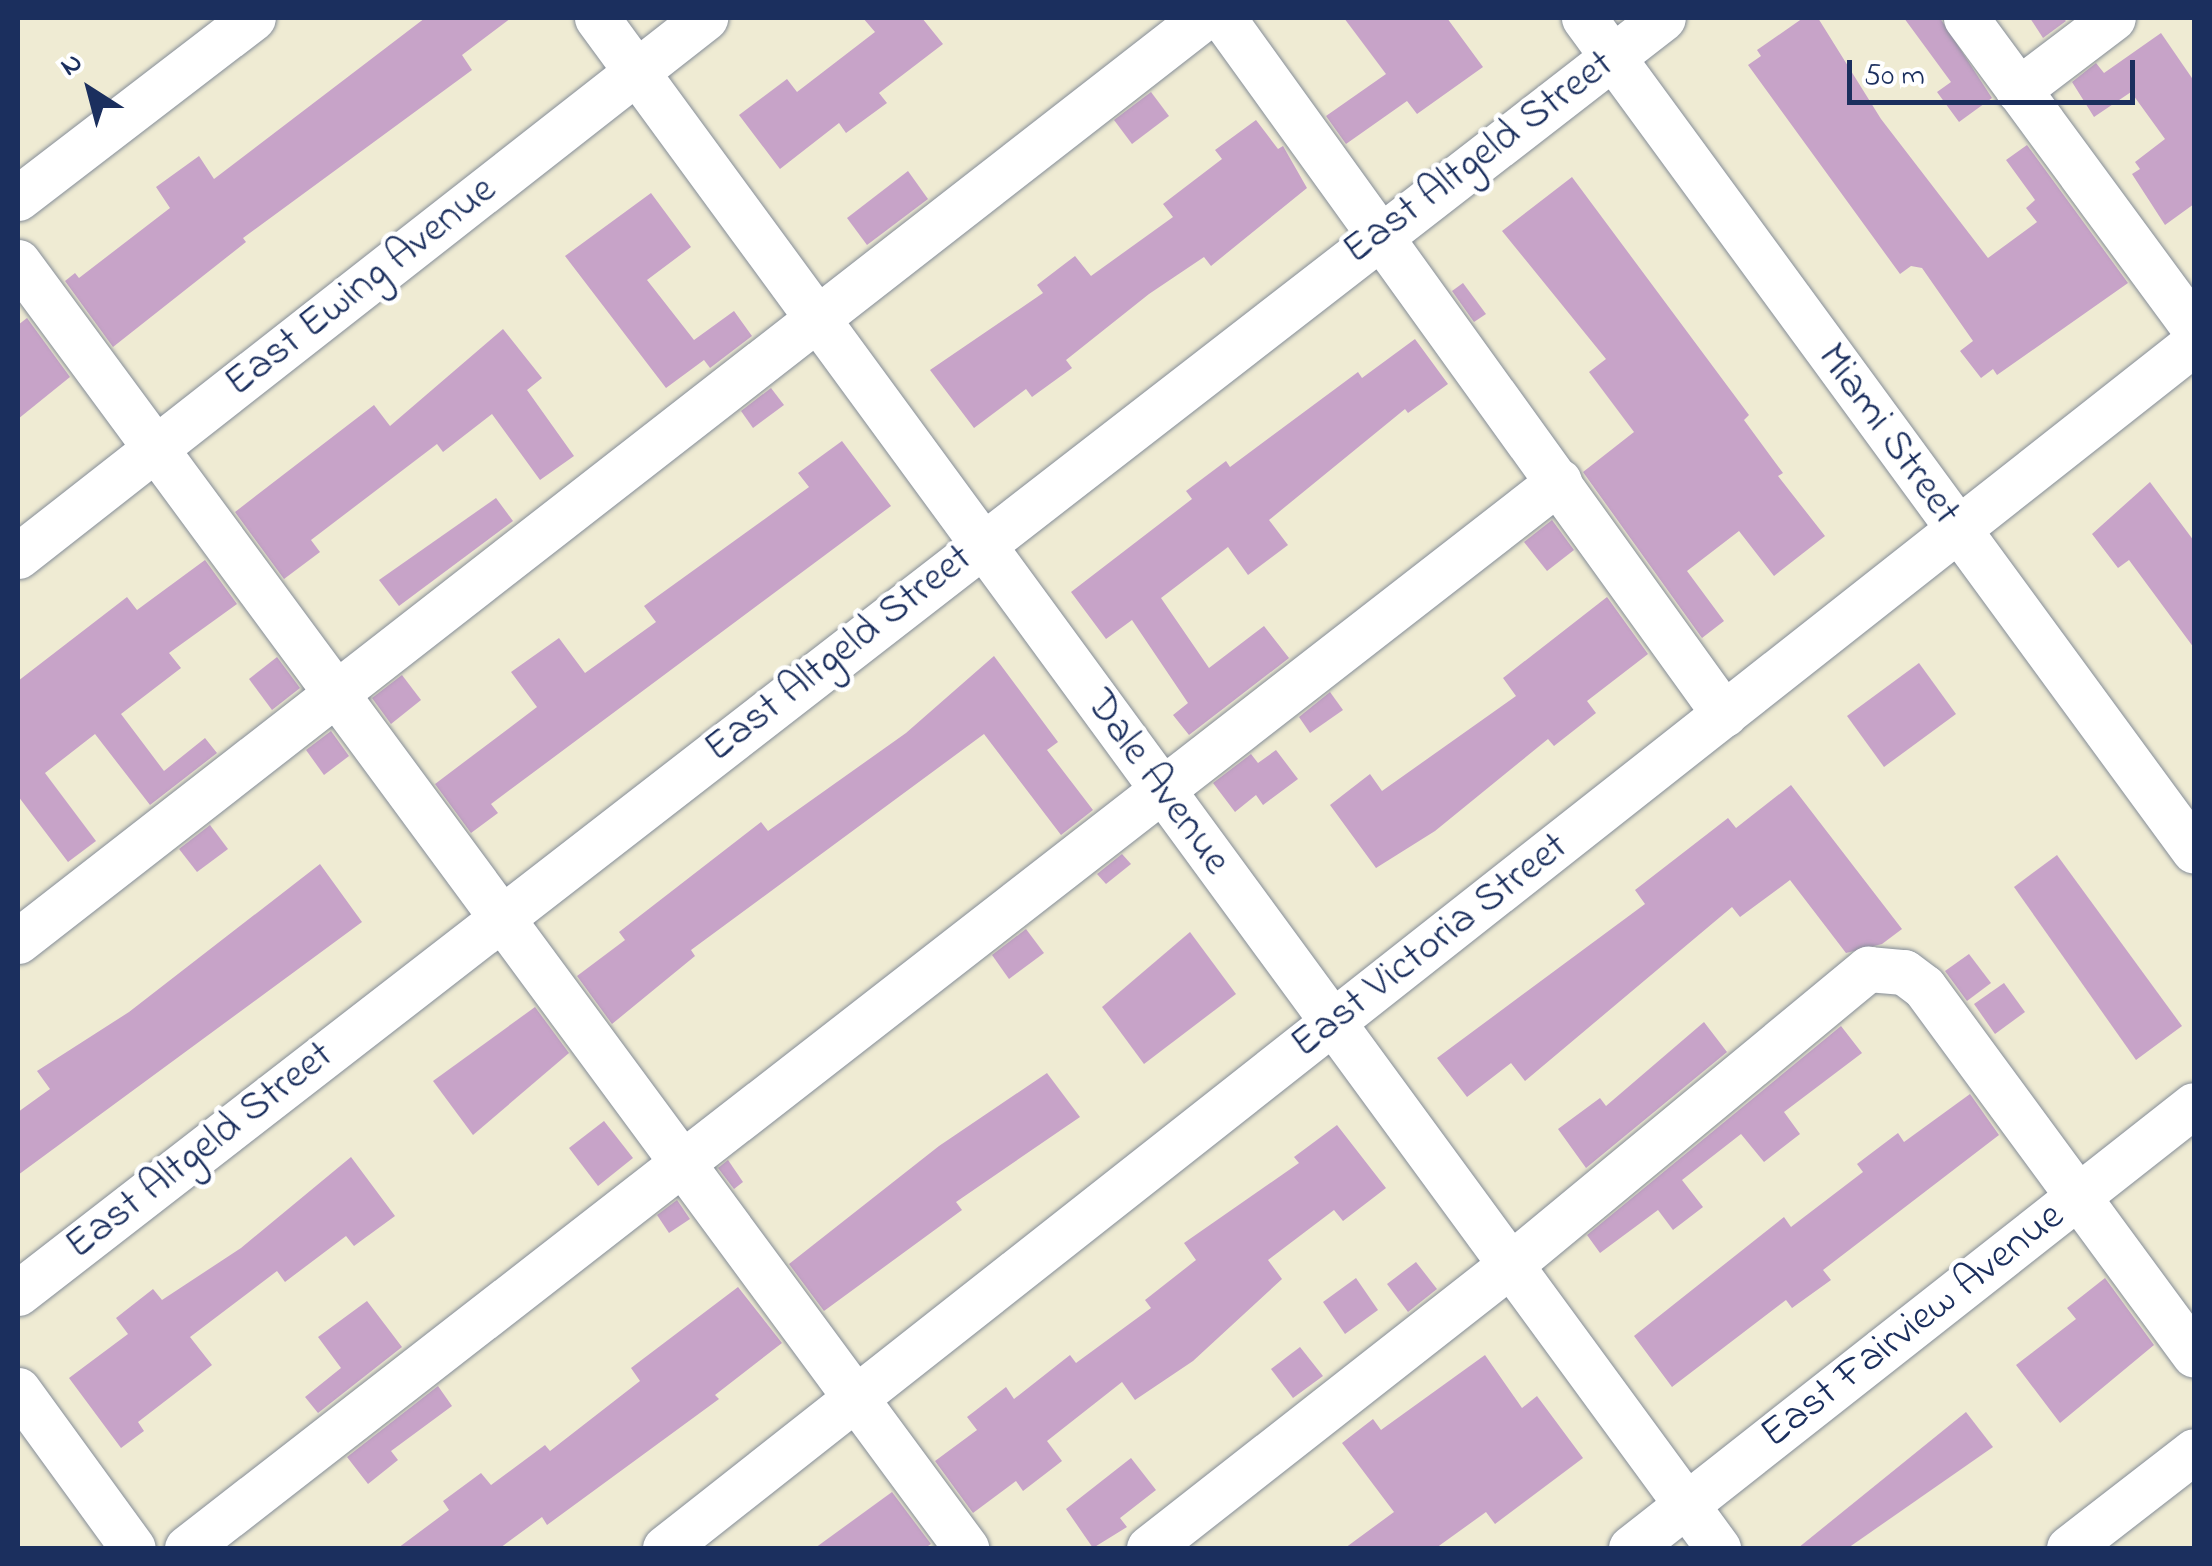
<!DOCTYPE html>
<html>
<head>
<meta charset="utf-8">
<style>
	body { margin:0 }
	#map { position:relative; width:2212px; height:1566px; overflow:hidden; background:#efebd3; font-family:"Indie Flower",sans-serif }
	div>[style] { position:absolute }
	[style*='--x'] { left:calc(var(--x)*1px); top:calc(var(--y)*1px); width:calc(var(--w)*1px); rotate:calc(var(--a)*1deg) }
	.building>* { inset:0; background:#c7a3c8 }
	.roads { filter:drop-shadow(0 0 2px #858d98) drop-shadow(0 0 2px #858d98) }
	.minor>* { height:45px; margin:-22.5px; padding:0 22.5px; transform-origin:22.5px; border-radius:22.5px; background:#fff }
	span { translate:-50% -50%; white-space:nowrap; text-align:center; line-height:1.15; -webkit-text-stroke:9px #fff; paint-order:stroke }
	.street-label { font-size:42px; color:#1b2f5e }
	.frame { position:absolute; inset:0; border:20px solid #1b2f5e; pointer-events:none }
	.north { position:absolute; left:40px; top:40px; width:100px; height:100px; -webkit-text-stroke:8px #fff; paint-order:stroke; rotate:324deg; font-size:28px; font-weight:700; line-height:40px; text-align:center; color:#1b2f5e }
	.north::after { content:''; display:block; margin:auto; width:35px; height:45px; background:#1b2f5e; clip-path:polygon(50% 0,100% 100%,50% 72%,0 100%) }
	.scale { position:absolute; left:1847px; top:60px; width:288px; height:45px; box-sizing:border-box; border:5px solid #1b2f5e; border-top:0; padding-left:12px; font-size:30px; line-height:35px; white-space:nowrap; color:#1b2f5e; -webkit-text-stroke:8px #fff; paint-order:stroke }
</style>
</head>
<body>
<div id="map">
	<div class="building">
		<div style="clip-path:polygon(425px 18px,511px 18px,462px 55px,472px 70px,243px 238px,246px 242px,113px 347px,65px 281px,75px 273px,79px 278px,170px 208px,156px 187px,199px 156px,214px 179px)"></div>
		<div style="clip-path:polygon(863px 18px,922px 18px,943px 44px,879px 93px,887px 103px,846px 133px,839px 123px,780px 169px,739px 115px,787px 79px,797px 92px,875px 32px)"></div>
		<div style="clip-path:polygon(1344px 18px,1447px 18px,1483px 67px,1417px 114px,1407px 101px,1346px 144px,1326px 116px,1386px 74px)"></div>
		<div style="clip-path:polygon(1803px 18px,1818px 18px,1881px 119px,1988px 258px,2037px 222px,2026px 208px,2035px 200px,2006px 160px,2027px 145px,2128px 283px,1997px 375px,1993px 369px,1981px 378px,1960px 351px,1973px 341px,1922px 268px,1911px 266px,1900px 274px,1748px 65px,1761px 56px,1757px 50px)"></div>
		<div style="clip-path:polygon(1904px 18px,1940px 18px,1992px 98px,1959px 122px,1937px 92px,1951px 82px)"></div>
		<div style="clip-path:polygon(2030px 18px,2063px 18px,2066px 21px,2043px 38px)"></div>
		<div style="clip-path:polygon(2161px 33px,2194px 81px,2194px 204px,2165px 225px,2132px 174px,2140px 169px,2135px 162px,2165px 139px,2131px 92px,2094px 117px,2072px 82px,2096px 63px,2104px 73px)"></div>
		<div style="clip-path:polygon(1151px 92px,1169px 116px,1132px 144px,1114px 120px)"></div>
		<div style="clip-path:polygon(1256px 120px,1278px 149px,1283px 146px,1307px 188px,1211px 266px,1204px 257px,1149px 294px,1066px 360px,1072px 368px,1032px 397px,1026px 389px,974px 428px,930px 370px,1043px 293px,1037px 285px,1075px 256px,1091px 276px,1173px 217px,1163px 204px,1222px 159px,1215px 150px)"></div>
		<div style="clip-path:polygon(908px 171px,928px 199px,867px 245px,847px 218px)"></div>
		<div style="clip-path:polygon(1572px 177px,1749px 415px,1744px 420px,1783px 473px,1778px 476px,1825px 536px,1774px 576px,1739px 531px,1687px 571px,1724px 621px,1702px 638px,1583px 472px,1634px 432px,1589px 372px,1606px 359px,1502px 231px)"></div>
		<div style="clip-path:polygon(651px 193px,691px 247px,647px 280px,694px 340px,734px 311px,752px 336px,710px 368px,704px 360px,666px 388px,565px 256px)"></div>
		<div style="clip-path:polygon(1463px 283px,1486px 314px,1474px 322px,1452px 291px)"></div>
		<div style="clip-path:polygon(27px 318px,70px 377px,18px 419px,18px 325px)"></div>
		<div style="clip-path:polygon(503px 329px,542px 378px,527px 390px,574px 456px,540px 480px,492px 414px,443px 452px,437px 444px,311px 540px,320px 552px,284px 579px,235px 512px,374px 405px,390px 426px)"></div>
		<div style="clip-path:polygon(1415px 339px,1448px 384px,1408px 413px,1405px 409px,1269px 520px,1288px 545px,1248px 575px,1228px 547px,1161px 598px,1209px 668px,1264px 626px,1289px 658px,1189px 735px,1173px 715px,1188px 703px,1132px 620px,1106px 639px,1071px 592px,1192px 499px,1186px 491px,1226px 461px,1230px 467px,1358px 372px,1362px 378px)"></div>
		<div style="clip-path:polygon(771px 388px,784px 405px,753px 428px,741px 411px)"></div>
		<div style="clip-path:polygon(842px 441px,891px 506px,491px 804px,498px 813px,471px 833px,435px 784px,537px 707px,511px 672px,559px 638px,585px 673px,656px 622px,644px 606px,809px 487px,798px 473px)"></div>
		<div style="clip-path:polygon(2150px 482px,2194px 541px,2194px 648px,2129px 560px,2118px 568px,2092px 534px)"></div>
		<div style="clip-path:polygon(496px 498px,513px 521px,399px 606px,379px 580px)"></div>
		<div style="clip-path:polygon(1552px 520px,1574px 550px,1547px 571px,1524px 542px)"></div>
		<div style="clip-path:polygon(205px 560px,237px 604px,169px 653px,181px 668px,121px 714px,164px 771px,205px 738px,217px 753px,150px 805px,95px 734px,45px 773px,96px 841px,68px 862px,18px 796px,18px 681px,127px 597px,137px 610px)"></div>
		<div style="clip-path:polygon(1607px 597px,1648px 654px,1587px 701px,1596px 713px,1554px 746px,1548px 739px,1435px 831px,1376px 868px,1330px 805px,1370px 774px,1382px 791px,1516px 696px,1503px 678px)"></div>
		<div style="clip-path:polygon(994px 656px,1058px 742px,1047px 750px,1093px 810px,1061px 835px,984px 734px,691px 950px,695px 956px,612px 1024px,577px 976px,625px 940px,619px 932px,761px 822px,768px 831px,906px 733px)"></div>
		<div style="clip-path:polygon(277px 657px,300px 688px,272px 710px,249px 679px)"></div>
		<div style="clip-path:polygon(1919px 663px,1956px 714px,1884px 767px,1847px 716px)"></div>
		<div style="clip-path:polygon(402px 675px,421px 700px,391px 724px,372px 698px)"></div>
		<div style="clip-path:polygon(1330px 692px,1343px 710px,1310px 733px,1299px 717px)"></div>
		<div style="clip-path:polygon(331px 731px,349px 756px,324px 775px,306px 750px)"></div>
		<div style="clip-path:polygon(1276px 750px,1298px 779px,1263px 805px,1256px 795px,1235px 812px,1213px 783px,1251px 754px,1258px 763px)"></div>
		<div style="clip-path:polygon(1791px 785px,1902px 929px,1882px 944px,1846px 953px,1790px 880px,1740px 917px,1732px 907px,1525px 1081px,1511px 1063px,1467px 1097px,1437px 1058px,1645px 904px,1635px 890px,1688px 849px,1728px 818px,1736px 828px)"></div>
		<div style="clip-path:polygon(210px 825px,228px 849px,197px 872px,179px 849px)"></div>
		<div style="clip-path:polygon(1122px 854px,1131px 864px,1106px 884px,1097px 874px)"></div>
		<div style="clip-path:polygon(2057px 855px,2182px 1026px,2136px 1060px,2014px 887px)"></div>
		<div style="clip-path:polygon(320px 864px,362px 922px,18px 1175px,18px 1112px,50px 1089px,37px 1071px,129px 1012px)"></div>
		<div style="clip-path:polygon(1026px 929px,1044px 953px,1009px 979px,992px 955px)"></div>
		<div style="clip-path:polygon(1190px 932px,1236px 994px,1144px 1064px,1102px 1007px)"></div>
		<div style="clip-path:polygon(1969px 954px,1991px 983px,1967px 1001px,1945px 971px)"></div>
		<div style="clip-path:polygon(2004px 983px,2025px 1012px,1995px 1034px,1974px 1004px)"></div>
		<div style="clip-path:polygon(535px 1007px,569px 1053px,473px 1135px,433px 1081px)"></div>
		<div style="clip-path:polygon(1704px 1022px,1727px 1052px,1586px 1168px,1558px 1129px,1600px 1098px,1606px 1106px)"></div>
		<div style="clip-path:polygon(1841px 1026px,1862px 1053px,1784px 1112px,1800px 1134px,1764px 1162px,1741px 1134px,1682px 1180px,1703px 1207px,1673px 1230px,1658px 1210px,1600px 1253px,1587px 1235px)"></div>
		<div style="clip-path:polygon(1047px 1073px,1080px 1117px,956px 1202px,962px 1210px,824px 1311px,789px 1264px,939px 1146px)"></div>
		<div style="clip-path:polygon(1970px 1094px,1999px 1135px,1823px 1270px,1831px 1280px,1792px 1308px,1786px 1300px,1672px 1387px,1634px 1336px,1784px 1217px,1791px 1227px,1863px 1172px,1857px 1164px,1898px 1133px,1904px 1142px)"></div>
		<div style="clip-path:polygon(604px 1121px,633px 1158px,598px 1186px,569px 1148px)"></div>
		<div style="clip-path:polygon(1337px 1125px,1386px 1188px,1343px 1221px,1334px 1210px,1268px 1260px,1282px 1279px,1193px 1361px,1135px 1400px,1122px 1382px,1047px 1441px,1062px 1461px,1023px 1491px,1016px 1481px,973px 1513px,935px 1461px,977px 1430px,967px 1417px,1006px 1387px,1014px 1399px,1070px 1355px,1076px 1363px,1151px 1308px,1145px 1300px,1196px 1260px,1184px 1243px,1299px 1163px,1294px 1157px)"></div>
		<div style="clip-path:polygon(351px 1157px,395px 1216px,354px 1246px,346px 1236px,285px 1282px,277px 1271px,190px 1337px,212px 1365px,138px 1422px,144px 1431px,121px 1448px,69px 1378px,128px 1334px,116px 1318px,153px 1289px,162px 1300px,241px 1248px)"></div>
		<div style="clip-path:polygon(728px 1160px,743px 1182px,734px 1189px,718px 1168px)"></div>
		<div style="clip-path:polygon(677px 1200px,690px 1219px,669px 1233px,657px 1215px)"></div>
		<div style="clip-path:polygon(1416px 1262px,1437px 1289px,1408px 1312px,1387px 1284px)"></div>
		<div style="clip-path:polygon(1356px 1278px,1378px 1310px,1345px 1334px,1323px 1302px)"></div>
		<div style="clip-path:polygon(2105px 1278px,2154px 1345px,2060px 1423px,2016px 1365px,2076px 1319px,2067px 1308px)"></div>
		<div style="clip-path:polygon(738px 1287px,782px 1343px,715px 1395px,719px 1399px,547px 1525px,542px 1517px,500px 1548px,398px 1548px,449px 1510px,443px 1501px,481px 1473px,491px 1485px,545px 1445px,550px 1451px,640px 1381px,631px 1368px)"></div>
		<div style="clip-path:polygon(367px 1301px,402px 1347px,318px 1413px,305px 1397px,341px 1368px,318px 1337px)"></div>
		<div style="clip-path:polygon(1300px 1347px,1323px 1376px,1293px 1398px,1271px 1369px)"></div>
		<div style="clip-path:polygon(1485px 1355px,1522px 1408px,1537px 1396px,1583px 1458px,1495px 1524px,1486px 1512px,1436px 1548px,1345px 1548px,1394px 1512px,1342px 1443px,1373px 1419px,1381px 1430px)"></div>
		<div style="clip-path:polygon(438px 1386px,452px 1406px,391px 1451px,398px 1460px,368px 1484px,347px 1457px)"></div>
		<div style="clip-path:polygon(1966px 1412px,1993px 1447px,1848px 1548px,1798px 1548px)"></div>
		<div style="clip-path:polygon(1131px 1458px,1156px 1490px,1120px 1518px,1127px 1527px,1093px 1548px,1066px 1509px)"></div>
		<div style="clip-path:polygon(892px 1492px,931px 1544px,925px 1548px,815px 1548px)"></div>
	</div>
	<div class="roads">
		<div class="minor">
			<div style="--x:597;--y:18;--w:1897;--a:53.77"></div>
			<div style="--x:1223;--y:18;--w:858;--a:54.25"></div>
			<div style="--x:1584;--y:18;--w:1032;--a:53.78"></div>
			<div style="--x:1966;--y:18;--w:385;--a:53.7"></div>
			<div style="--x:2018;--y:90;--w:119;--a:-37.2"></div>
			<div style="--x:18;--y:198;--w:296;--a:-37.5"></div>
			<div style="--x:18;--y:262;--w:1598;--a:53.6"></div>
			<div style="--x:18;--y:556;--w:873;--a:-38.07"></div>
			<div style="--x:18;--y:941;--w:1502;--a:-37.92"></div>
			<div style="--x:18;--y:1293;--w:2081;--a:-37.78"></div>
			<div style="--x:18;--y:1390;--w:195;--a:54"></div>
			<div style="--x:187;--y:1548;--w:1738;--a:-37.87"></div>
			<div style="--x:665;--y:1548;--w:1947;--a:-38.24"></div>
			<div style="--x:1149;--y:1548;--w:459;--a:-38.1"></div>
			<div style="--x:1510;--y:1265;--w:465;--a:-39.6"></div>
			<div style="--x:1868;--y:969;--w:36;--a:5"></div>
			<div style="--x:1904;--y:972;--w:25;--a:37"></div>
			<div style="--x:1924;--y:987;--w:456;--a:53.7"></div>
			<div style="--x:1631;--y:1548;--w:716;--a:-38.2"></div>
			<div style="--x:2069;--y:1548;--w:158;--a:-37.8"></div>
		</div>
	</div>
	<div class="street-label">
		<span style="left:1479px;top:158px;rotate:-37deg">East Altgeld Street</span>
		<span style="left:361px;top:287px;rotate:-38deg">East Ewing Avenue</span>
		<span style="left:1888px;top:435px;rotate:54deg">Miami Street</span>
		<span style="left:839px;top:654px;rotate:-38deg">East Altgeld Street</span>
		<span style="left:1157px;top:783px;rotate:54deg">Dale Avenue</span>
		<span style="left:1430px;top:946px;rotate:-38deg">East Victoria Street</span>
		<span style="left:200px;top:1151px;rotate:-38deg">East Altgeld Street</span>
		<span style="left:1913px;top:1326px;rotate:-38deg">East Fairview Avenue</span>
	</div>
	<div class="frame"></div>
	<div class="north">N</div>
	<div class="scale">50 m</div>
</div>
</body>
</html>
